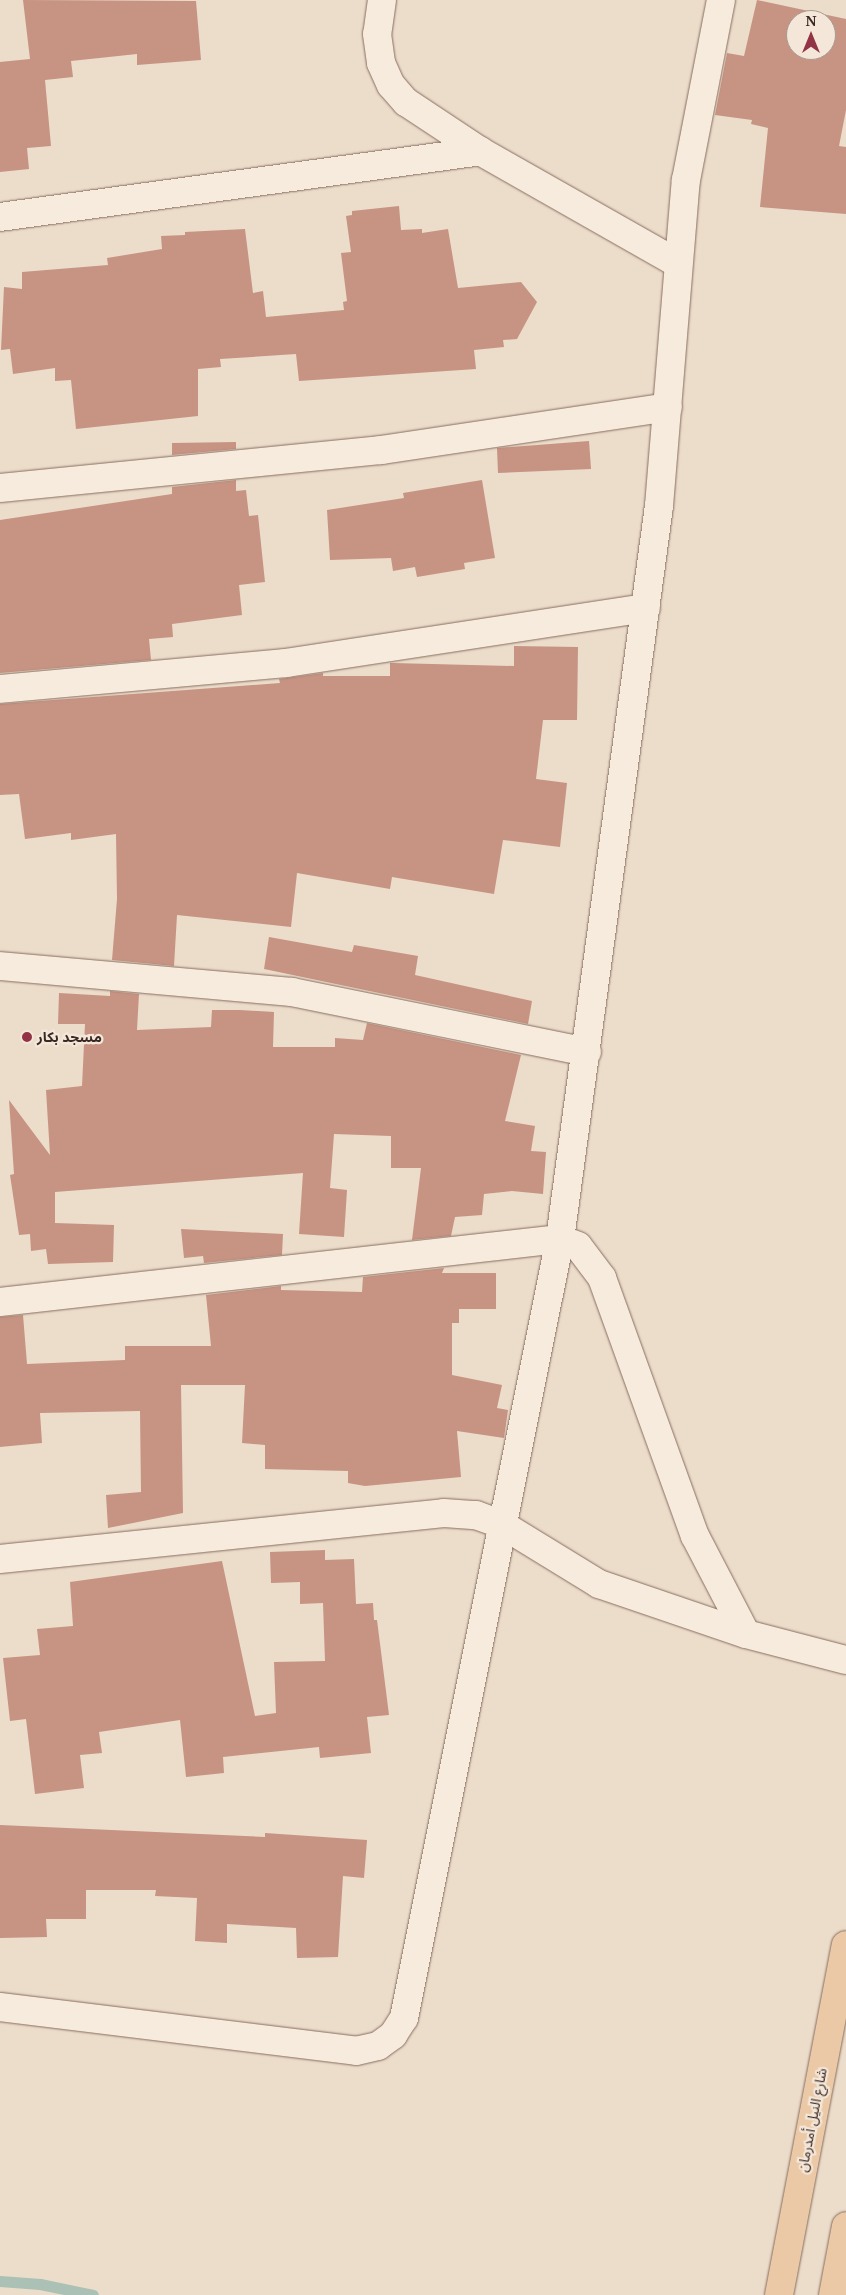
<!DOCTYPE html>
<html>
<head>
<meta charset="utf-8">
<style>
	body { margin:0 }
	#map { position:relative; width:846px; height:2295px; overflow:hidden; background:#ecdcca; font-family:"Noto Serif","Noto Sans Arabic",serif }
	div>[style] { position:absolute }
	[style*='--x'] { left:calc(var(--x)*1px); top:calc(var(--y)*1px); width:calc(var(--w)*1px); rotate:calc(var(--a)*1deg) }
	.stream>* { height:11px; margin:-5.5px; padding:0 5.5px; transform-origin:5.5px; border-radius:5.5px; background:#abc1b6 }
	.building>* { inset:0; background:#c79383 }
	.roads { filter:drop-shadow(0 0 1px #876e60) drop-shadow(0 0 1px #876e60) }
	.minor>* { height:28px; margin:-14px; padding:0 14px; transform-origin:14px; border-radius:14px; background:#f7ebdd }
	.primary>* { height:28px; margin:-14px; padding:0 14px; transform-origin:14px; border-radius:14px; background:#ebc9a6 }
	.dots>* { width:14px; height:14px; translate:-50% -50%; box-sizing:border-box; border:2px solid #f4e7da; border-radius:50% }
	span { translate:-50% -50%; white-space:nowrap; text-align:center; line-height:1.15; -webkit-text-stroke:4.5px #f4e7da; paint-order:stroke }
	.poi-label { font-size:14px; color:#392922; font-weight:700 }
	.left { translate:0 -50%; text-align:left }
	.street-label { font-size:14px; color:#392922 }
	.north { position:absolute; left:786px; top:10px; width:50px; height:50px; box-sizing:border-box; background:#f4e7da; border:1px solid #a99b90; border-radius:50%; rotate:0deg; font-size:14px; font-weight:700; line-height:20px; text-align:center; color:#392922 }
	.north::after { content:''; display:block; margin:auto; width:18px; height:22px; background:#923446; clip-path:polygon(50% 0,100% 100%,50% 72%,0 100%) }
</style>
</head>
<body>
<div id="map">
	<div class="stream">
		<div style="--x:0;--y:2281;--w:40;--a:4.3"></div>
		<div style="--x:40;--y:2284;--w:54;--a:11.7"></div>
	</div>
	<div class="building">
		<div style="clip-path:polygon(23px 0,196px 1px,201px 60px,137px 65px,137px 54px,71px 61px,73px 77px,45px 80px,51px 146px,27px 148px,29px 169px,0 172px,0 62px,30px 59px)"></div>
		<div style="clip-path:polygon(evenodd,757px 0,846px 19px,846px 110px,839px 146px,846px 147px,846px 214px,760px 207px,768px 128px,751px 124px,752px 120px,715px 115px,727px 53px,744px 56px,757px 0,796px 20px,826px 20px,826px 50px,796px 50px,796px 20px)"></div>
		<div style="clip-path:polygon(399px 206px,401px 230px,422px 229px,422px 233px,448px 229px,458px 288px,521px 282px,537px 302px,517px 339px,503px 340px,504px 347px,474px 350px,476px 369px,299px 381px,296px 354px,220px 359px,221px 367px,198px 369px,198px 416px,76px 429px,71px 380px,55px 381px,55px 368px,13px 374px,10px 349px,1px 350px,4px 287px,22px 289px,22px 272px,108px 265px,107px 258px,162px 249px,161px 236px,185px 235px,185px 232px,245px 229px,253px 293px,263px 291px,266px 317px,344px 310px,343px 302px,347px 301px,341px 253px,351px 252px,346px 216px,352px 215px,352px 211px)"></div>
		<div style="clip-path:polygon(589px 441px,591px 469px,498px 473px,497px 448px)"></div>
		<div style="clip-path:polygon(236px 442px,236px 449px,172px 455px,172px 443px)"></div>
		<div style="clip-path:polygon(236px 480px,236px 491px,246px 490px,249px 516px,258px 515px,265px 582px,239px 585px,242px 615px,172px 624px,173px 637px,149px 639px,151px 660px,0 673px,0 520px,172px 494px,172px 487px)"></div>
		<div style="clip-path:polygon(482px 480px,495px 558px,464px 563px,465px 569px,417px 577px,415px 567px,393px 571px,391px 558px,330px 560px,327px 510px,404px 498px,403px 493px)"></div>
		<div style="clip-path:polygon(514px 646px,578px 647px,577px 720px,543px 720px,536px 779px,567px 783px,560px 847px,503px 840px,494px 894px,392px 877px,390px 889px,297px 873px,291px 927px,177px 915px,174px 966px,112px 960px,117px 899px,116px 834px,71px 840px,71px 833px,25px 839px,19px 794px,0 795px,0 704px,280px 683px,279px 679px,323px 673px,323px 676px,390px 676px,390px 663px,393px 663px,514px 666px)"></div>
		<div style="clip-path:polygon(269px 937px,352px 952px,354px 945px,418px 956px,415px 975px,532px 1001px,528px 1024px,264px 969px)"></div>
		<div style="clip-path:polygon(110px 991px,139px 994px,137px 1030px,211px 1027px,212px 1010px,240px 1010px,274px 1012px,273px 1047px,335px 1047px,335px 1038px,363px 1040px,367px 1023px,521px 1055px,505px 1121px,535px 1126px,531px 1151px,546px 1152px,543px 1194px,512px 1191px,484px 1194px,482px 1215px,455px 1217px,451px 1236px,412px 1240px,421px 1168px,391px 1168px,391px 1136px,334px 1134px,330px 1188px,347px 1190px,344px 1237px,299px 1234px,303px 1173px,55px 1192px,55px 1223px,114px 1225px,113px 1262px,48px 1264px,46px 1249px,31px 1251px,30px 1234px,19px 1235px,10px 1175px,14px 1174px,9px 1100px,50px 1155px,46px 1090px,82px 1086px,85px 1024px,58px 1024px,59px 993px,110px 996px)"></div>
		<div style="clip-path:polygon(181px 1229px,283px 1234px,282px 1255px,204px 1263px,203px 1256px,184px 1258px)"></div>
		<div style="clip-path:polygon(444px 1268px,442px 1273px,496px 1273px,496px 1309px,459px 1309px,459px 1323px,452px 1323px,452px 1375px,502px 1385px,497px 1408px,508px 1410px,504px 1438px,457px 1431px,461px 1477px,365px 1486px,348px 1483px,348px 1471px,265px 1469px,265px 1445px,242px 1443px,245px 1385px,181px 1385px,183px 1513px,108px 1528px,106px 1495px,141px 1492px,140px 1411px,40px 1413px,42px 1443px,0 1447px,0 1317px,23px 1315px,27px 1364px,125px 1360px,125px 1346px,211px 1346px,206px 1295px,281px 1286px,281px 1290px,362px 1292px,363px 1277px)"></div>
		<div style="clip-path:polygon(325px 1550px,325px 1560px,354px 1559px,356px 1604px,373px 1603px,374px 1620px,377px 1620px,389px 1715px,367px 1717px,371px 1753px,320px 1758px,319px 1747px,223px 1757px,224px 1773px,186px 1777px,180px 1720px,99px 1732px,102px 1753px,80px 1755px,84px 1788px,35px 1794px,26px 1719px,10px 1721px,3px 1658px,40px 1655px,37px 1629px,73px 1626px,70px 1582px,222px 1561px,255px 1716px,276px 1713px,274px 1662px,325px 1661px,323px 1603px,300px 1604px,300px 1582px,271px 1583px,270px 1552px)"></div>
		<div style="clip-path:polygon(0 1825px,265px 1837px,265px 1833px,367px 1840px,364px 1878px,343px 1876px,338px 1957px,297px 1958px,296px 1928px,227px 1924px,227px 1943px,195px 1941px,197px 1898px,155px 1896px,156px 1890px,86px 1890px,86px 1919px,46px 1919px,47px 1937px,0 1938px)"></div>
	</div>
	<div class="roads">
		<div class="minor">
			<div style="--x:382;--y:0;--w:34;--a:98"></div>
			<div style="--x:377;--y:34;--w:29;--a:82"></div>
			<div style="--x:381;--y:63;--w:24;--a:66"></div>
			<div style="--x:391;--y:85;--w:23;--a:49"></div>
			<div style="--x:406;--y:102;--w:89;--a:33.5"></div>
			<div style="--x:480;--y:151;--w:227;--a:29.6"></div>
			<div style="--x:0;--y:217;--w:485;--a:-7.8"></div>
			<div style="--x:0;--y:488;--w:383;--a:-5.7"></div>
			<div style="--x:381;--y:450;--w:290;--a:-8.5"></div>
			<div style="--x:0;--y:689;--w:287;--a:-5.2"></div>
			<div style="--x:286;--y:663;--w:364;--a:-8.7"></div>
			<div style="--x:0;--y:966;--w:293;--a:5.1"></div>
			<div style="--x:292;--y:992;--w:301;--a:11.5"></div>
			<div style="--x:0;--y:1302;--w:564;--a:-6.42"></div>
			<div style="--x:560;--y:1239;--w:19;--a:21"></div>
			<div style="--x:578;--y:1246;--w:40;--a:53"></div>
			<div style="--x:602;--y:1278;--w:274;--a:70.2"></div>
			<div style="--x:695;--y:1536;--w:110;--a:62.5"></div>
			<div style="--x:0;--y:1559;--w:446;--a:-5.9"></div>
			<div style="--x:444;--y:1513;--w:32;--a:4"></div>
			<div style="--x:476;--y:1515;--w:27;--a:20"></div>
			<div style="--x:501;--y:1524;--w:115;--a:31.5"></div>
			<div style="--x:599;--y:1584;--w:155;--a:18.8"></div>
			<div style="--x:746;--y:1634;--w:103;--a:14.6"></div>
			<div style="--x:0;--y:2007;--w:359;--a:7"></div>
			<div style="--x:356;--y:2051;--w:23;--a:-13"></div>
			<div style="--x:378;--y:2046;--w:19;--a:-36"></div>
			<div style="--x:393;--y:2035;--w:20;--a:-57"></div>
			<div style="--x:404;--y:2018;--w:794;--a:-78.68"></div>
			<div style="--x:560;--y:1239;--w:740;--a:-82.31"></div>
			<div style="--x:659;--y:506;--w:327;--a:-85.3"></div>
			<div style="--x:686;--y:180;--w:183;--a:-79"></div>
		</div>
		<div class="primary">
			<div style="--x:779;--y:2295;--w:356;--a:-79.2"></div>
			<div style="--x:833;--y:2295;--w:70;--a:-79.3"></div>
		</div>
	</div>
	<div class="dots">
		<div style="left:27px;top:1037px;background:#923446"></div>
	</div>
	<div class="poi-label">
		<span class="left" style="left:37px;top:1037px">مسجد بكار</span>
	</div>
	<div class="street-label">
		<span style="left:812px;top:2120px;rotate:-79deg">شارع النيل أمدرمان</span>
	</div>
	<div class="north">N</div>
</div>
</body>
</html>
